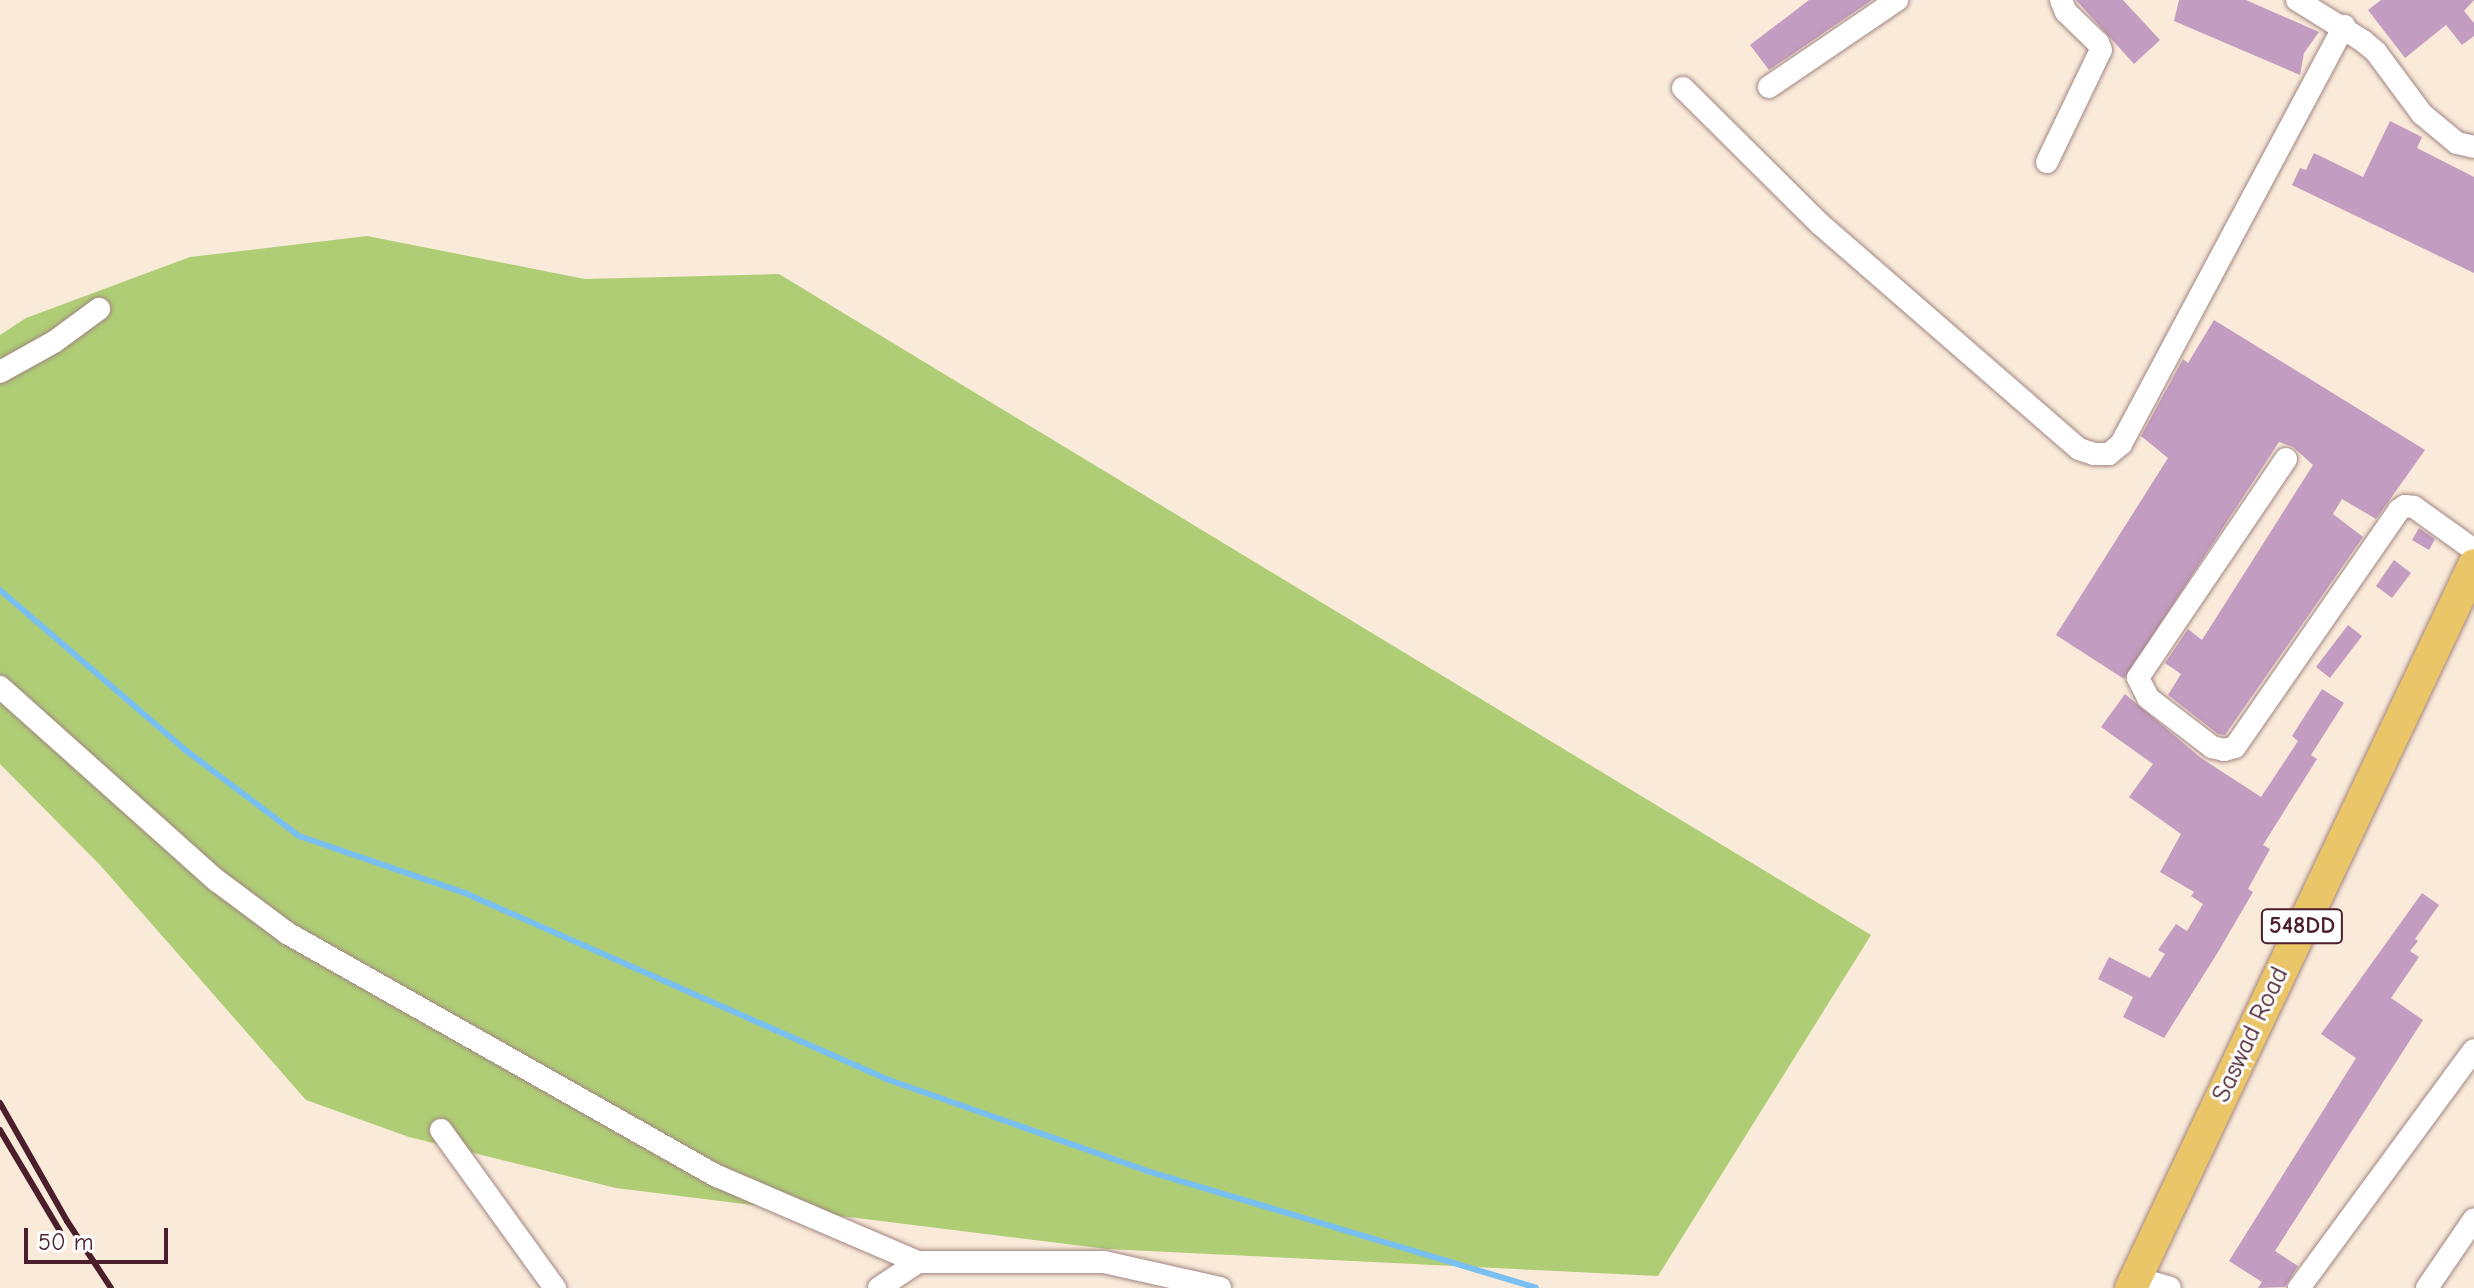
<!DOCTYPE html>
<html>
<head>
<meta charset="utf-8">
<style>
	body { margin:0 }
	#map { position:relative; width:2474px; height:1288px; overflow:hidden; background:#f9ead9; font-family:"Comic Neue",sans-serif }
	div>[style] { position:absolute }
	[style*='--x'] { left:calc(var(--x)*1px); top:calc(var(--y)*1px); width:calc(var(--w)*1px); rotate:calc(var(--a)*1deg) }
	.green>* { inset:0; background:#afcd75 }
	.stream>* { height:6px; margin:-3px; padding:0 3px; transform-origin:3px; border-radius:3px; background:#79c0f1 }
	.building>* { inset:0; background:#c39cc1 }
	.roads { filter:drop-shadow(0 0 2px #a28482) drop-shadow(0 0 2px #a28482) }
	.minor>* { height:22px; margin:-11px; padding:0 11px; transform-origin:11px; border-radius:11px; background:#fff }
	.highway>* { height:32px; margin:-16px; padding:0 16px; transform-origin:16px; border-radius:16px; background:#ebc669 }
	.rail>* { height:6px; margin:-3px; padding:0 3px; transform-origin:3px; border-radius:3px; background:#4a1f2b }
	span { translate:-50% -50%; white-space:nowrap; text-align:center; line-height:1.15; -webkit-text-stroke:6px #fff; paint-order:stroke }
	.shield-label span { padding:2px 6px; background:#fff; border:2px solid; border-radius:6px; -webkit-text-stroke-width:0 }
	.shield-label { font-size:24px; color:#4a1f2b; font-weight:700 }
	.street-label { font-size:26px; color:#4a1f2b }
	.scale { position:absolute; left:24px; top:1228px; width:144px; height:36px; box-sizing:border-box; border:4px solid #4a1f2b; border-top:0; padding-left:10px; font-size:24px; line-height:28px; white-space:nowrap; color:#4a1f2b; -webkit-text-stroke:6px #fff; paint-order:stroke }
</style>
</head>
<body>
<div id="map">
	<div class="green">
		<div style="clip-path:polygon(367px 236px,585px 279px,779px 274px,1871px 935px,1658px 1276px,1107px 1249px,616px 1188px,409px 1137px,306px 1100px,100px 865px,0 764px,0 335px,26px 318px,190px 257px)"></div>
	</div>
	<div class="stream">
		<div style="--x:0;--y:590;--w:243;--a:40.8"></div>
		<div style="--x:184;--y:749;--w:144;--a:37.1"></div>
		<div style="--x:299;--y:836;--w:178;--a:19"></div>
		<div style="--x:467;--y:894;--w:461;--a:23.8"></div>
		<div style="--x:889;--y:1080;--w:274;--a:19.4"></div>
		<div style="--x:1147;--y:1171;--w:406;--a:16.7"></div>
	</div>
	<div class="building">
		<div style="clip-path:polygon(1809px 0,1872px 0,1769px 70px,1750px 45px)"></div>
		<div style="clip-path:polygon(2076px 0,2123px 0,2160px 40px,2134px 64px)"></div>
		<div style="clip-path:polygon(2179px 0,2246px 0,2319px 32px,2304px 53px,2300px 75px,2174px 21px)"></div>
		<div style="clip-path:polygon(2381px 0,2474px 0,2464px 11px,2474px 23px,2474px 36px,2462px 45px,2446px 25px,2405px 58px,2368px 10px)"></div>
		<div style="clip-path:polygon(2390px 121px,2422px 137px,2417px 148px,2474px 177px,2474px 273px,2292px 185px,2300px 168px,2306px 170px,2314px 153px,2363px 177px)"></div>
		<div style="clip-path:polygon(2214px 320px,2425px 450px,2376px 519px,2342px 499px,2333px 514px,2363px 537px,2225px 735px,2218px 734px,2168px 695px,2181px 674px,2165px 663px,2188px 629px,2202px 640px,2313px 465px,2293px 447px,2279px 442px,2124px 679px,2056px 635px,2168px 458px,2141px 436px,2183px 359px,2188px 363px)"></div>
		<div style="clip-path:polygon(2419px 528px,2435px 539px,2429px 550px,2412px 540px)"></div>
		<div style="clip-path:polygon(2394px 560px,2411px 573px,2392px 598px,2376px 586px)"></div>
		<div style="clip-path:polygon(2348px 625px,2362px 636px,2330px 678px,2316px 667px)"></div>
		<div style="clip-path:polygon(2322px 689px,2344px 703px,2311px 755px,2317px 759px,2263px 845px,2270px 849px,2248px 889px,2253px 892px,2218px 952px,2164px 1038px,2123px 1017px,2133px 997px,2098px 979px,2109px 957px,2150px 978px,2165px 954px,2158px 950px,2176px 924px,2187px 931px,2203px 904px,2191px 896px,2194px 892px,2160px 872px,2181px 834px,2129px 797px,2153px 764px,2101px 727px,2125px 694px,2201px 758px,2261px 797px,2298px 741px,2292px 736px)"></div>
		<div style="clip-path:polygon(2422px 893px,2439px 905px,2415px 939px,2418px 941px,2410px 951px,2419px 957px,2391px 998px,2423px 1020px,2275px 1251px,2298px 1266px,2285px 1287px,2258px 1288px,2262px 1282px,2229px 1261px,2356px 1058px,2321px 1034px)"></div>
	</div>
	<div class="roads">
		<div class="minor">
			<div style="--x:2297;--y:0;--w:78;--a:31.8"></div>
			<div style="--x:2363;--y:41;--w:17;--a:40"></div>
			<div style="--x:2376;--y:52;--w:77;--a:53.4"></div>
			<div style="--x:2422;--y:114;--w:45;--a:39.6"></div>
			<div style="--x:2457;--y:143;--w:17;--a:13"></div>
			<div style="--x:1769;--y:87;--w:155;--a:-34.2"></div>
			<div style="--x:1683;--y:88;--w:193;--a:44.8"></div>
			<div style="--x:1820;--y:224;--w:343;--a:41"></div>
			<div style="--x:2079;--y:449;--w:16;--a:18"></div>
			<div style="--x:2094;--y:454;--w:15;--a:0"></div>
			<div style="--x:2109;--y:454;--w:16;--a:-40"></div>
			<div style="--x:2121;--y:444;--w:474;--a:-61.9"></div>
			<div style="--x:2047;--y:162;--w:124;--a:-64.3"></div>
			<div style="--x:2101;--y:50;--w:8;--a:-113"></div>
			<div style="--x:2098;--y:43;--w:45;--a:-135.9"></div>
			<div style="--x:2066;--y:12;--w:13;--a:-113"></div>
			<div style="--x:0;--y:372;--w:62;--a:-29.1"></div>
			<div style="--x:54;--y:342;--w:56;--a:-36.3"></div>
			<div style="--x:2286;--y:459;--w:264;--a:124.1"></div>
			<div style="--x:2138;--y:678;--w:22;--a:63"></div>
			<div style="--x:2148;--y:698;--w:81;--a:37.4"></div>
			<div style="--x:2212;--y:747;--w:12;--a:14"></div>
			<div style="--x:2224;--y:750;--w:11;--a:-15"></div>
			<div style="--x:2235;--y:747;--w:288;--a:-55.3"></div>
			<div style="--x:2399;--y:510;--w:7;--a:-34"></div>
			<div style="--x:2405;--y:506;--w:9;--a:6"></div>
			<div style="--x:2414;--y:507;--w:74;--a:35.6"></div>
			<div style="--x:0;--y:687;--w:290;--a:41.8"></div>
			<div style="--x:216;--y:880;--w:89;--a:36.7"></div>
			<div style="--x:287;--y:933;--w:494;--a:29.5"></div>
			<div style="--x:717;--y:1176;--w:219;--a:23.2"></div>
			<div style="--x:918;--y:1262;--w:186;--a:0"></div>
			<div style="--x:1104;--y:1262;--w:119;--a:12.6"></div>
			<div style="--x:441;--y:1130;--w:195;--a:54.2"></div>
			<div style="--x:2136;--y:1278;--w:35;--a:16"></div>
			<div style="--x:879;--y:1288;--w:47;--a:-33.7"></div>
			<div style="--x:2299;--y:1288;--w:295;--a:-53.7"></div>
			<div style="--x:2427;--y:1288;--w:83;--a:-55.7"></div>
		</div>
		<div class="highway">
			<div style="--x:2131;--y:1288;--w:800;--a:-64.62"></div>
		</div>
	</div>
	<div class="rail">
		<div style="--x:0;--y:1103;--w:136;--a:60.4"></div>
		<div style="--x:67;--y:1221;--w:80;--a:56.7"></div>
		<div style="--x:0;--y:1130;--w:117;--a:59.3"></div>
	</div>
	<div class="shield-label">
		<span style="left:2302px;top:926px">548DD</span>
	</div>
	<div class="street-label">
		<span style="left:2251px;top:1035px;rotate:-65deg">Saswad Road</span>
	</div>
	<div class="scale">50 m</div>
</div>
</body>
</html>
